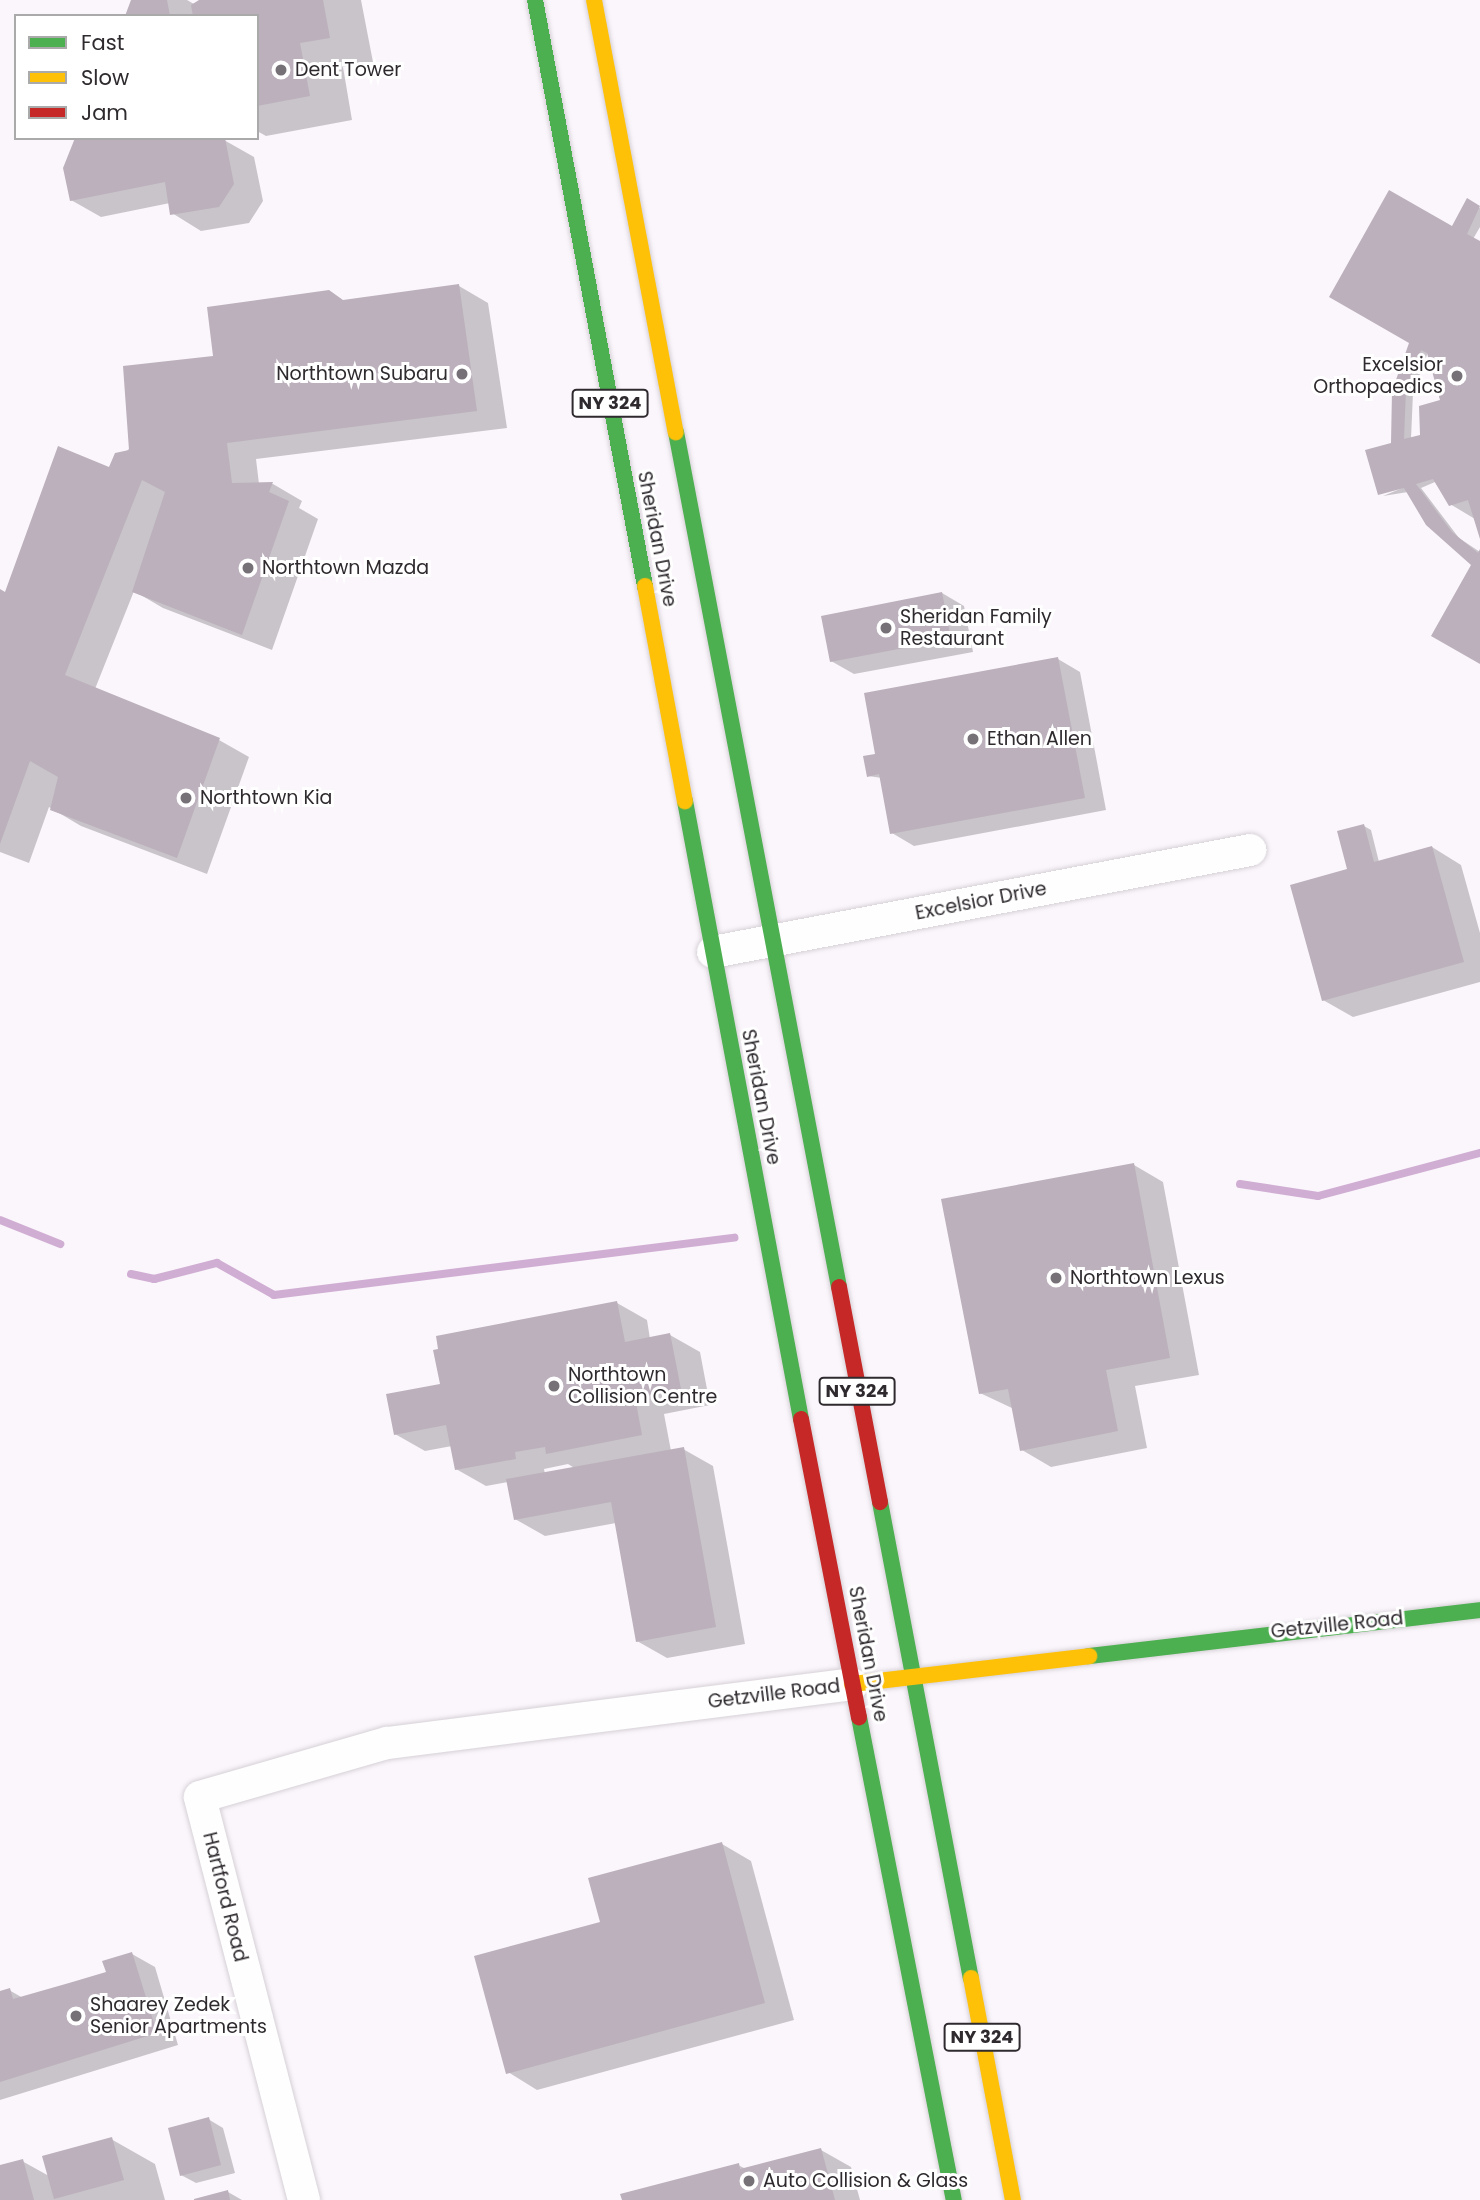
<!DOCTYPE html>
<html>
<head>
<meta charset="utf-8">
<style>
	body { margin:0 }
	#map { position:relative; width:1480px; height:2200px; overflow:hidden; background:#fbf6fc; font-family:Poppins,sans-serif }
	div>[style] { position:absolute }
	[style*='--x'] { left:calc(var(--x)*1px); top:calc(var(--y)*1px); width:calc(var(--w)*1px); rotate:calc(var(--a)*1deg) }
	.shadow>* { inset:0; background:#0003 }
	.stream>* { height:8px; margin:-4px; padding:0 4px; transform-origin:4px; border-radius:4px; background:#d0aed3 }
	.building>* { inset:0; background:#bbb0bc }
	.roads { filter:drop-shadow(0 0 2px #d6d1d6) drop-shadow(0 0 2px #d6d1d6) }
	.street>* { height:32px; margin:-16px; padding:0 16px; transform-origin:16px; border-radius:16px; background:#fefeff }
	.fast>* { height:16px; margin:-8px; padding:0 8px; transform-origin:8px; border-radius:8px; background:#4caf50 }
	.slow>* { height:16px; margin:-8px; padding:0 8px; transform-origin:8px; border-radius:8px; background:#ffc107 }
	.jam>* { height:16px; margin:-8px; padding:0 8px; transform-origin:8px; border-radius:8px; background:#c62828 }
	.dots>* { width:19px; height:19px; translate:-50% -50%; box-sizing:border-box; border:4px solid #fff; border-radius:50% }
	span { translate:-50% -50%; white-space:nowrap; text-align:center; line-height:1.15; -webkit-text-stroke:6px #fff; paint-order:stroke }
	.shield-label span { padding:2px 5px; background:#fff; border:2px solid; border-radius:5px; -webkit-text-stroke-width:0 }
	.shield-label { font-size:18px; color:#2e2a2e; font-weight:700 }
	.poi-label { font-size:19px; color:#2e2a2e }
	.left { translate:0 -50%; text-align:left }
	.right { translate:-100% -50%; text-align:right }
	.street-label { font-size:19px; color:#2e2a2e }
	.legend { position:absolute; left:14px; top:14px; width:245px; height:126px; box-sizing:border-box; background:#fff; border:2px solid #abaaab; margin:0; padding:9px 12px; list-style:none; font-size:21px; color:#2e2a2e }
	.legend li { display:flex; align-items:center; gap:14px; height:35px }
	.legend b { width:35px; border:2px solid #abaaab }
</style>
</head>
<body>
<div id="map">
	<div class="shadow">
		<div style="clip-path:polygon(133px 0,187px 0,194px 4px,201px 0,361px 0,373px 62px,343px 67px,352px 120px,266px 136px,257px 131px,257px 16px,127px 16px)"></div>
		<div style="clip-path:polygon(224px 140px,254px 157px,263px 201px,249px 223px,201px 231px,172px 213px,170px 203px,101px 217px,71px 200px)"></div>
		<div style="clip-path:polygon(evenodd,1468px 201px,1480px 208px,1480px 227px,1473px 239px,1480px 243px,1480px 535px,1475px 519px,1450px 504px,1435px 482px,1421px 488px,1459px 538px,1480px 552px,1480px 662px,1473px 565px,1408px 492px,1383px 496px,1412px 484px,1380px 494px,1393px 444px,1394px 391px,1453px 228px,1468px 201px,1428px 352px,1443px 401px,1422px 436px,1411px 439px,1413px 393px,1428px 352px)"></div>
		<div style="clip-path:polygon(459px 286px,488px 303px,507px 428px,256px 459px,259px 484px,273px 484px,302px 501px,299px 508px,318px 519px,272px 650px,163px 608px,134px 591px,95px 689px,219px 740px,249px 757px,207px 874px,81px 826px,49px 807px,29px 863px,0 852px,0 591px,6px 594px,110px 469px,214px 358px,345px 302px)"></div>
		<div style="clip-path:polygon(942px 593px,964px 606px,973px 652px,854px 674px,831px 661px)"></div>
		<div style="clip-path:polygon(1058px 659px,1080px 672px,1106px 810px,914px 846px,892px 833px,882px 778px,868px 776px,875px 756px)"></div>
		<div style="clip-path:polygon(1364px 826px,1371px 830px,1379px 862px,1432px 847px,1461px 865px,1480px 933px,1480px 982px,1353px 1017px,1323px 1000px,1370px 864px)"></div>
		<div style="clip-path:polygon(1134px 1165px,1163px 1182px,1199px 1375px,1135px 1386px,1147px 1448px,1051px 1467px,1022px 1450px,1014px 1409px,980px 1393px)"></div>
		<div style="clip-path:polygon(evenodd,617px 1303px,647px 1320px,650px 1339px,670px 1335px,700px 1352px,710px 1405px,664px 1414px,671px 1451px,683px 1449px,713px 1466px,745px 1644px,667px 1658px,637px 1641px,616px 1523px,545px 1536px,515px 1519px,508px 1482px,486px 1486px,456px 1469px,452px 1446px,425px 1451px,395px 1434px,442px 1385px,617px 1303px,568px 1464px,576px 1469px,545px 1474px,544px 1469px,568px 1464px)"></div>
		<div style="clip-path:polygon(722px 1844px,751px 1861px,794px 2020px,537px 2090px,508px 2072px,602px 1923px)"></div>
		<div style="clip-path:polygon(132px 1954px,155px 1967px,178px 2045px,0 2100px,0 1993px,9px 1990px,23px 1998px,108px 1973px)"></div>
		<div style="clip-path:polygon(208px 2119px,223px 2128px,235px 2173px,196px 2183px,181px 2175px)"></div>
		<div style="clip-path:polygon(111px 2139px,155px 2164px,165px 2200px,0 2200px,0 2167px,22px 2161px,49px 2176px)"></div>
		<div style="clip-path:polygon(821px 2150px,851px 2167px,860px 2200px,624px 2200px,738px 2165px,746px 2169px)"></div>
		<div style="clip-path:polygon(228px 2192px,242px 2200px,198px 2200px)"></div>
	</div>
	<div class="stream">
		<div style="--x:1240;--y:1184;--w:79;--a:8.7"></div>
		<div style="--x:1318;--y:1196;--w:168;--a:-14.9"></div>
		<div style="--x:0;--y:1220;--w:65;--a:21.8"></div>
		<div style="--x:131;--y:1274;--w:24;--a:12"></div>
		<div style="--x:154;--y:1279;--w:65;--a:-14.3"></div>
		<div style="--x:217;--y:1263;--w:65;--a:29.3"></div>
		<div style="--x:274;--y:1295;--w:464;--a:-7.1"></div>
	</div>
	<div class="building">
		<div style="clip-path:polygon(131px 0,167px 0,170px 16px,125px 16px)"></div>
		<div style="clip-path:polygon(199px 0,323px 0,330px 38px,300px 43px,310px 96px,257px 106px,257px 16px,193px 16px,191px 5px)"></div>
		<div style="clip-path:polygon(75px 138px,225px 138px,234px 184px,219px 207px,170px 215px,165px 182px,70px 201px,63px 168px)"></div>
		<div style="clip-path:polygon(evenodd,1389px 190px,1452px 226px,1467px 198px,1480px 206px,1467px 234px,1480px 241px,1480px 539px,1468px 500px,1449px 506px,1433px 479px,1416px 484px,1452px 532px,1478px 553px,1480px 549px,1480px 664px,1431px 636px,1471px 565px,1426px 525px,1404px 488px,1378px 495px,1365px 450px,1391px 443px,1392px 391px,1409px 343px,1329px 297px,1389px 190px,1421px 350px,1427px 353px,1440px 400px,1419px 406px,1420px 435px,1404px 439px,1406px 389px,1421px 350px)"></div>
		<div style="clip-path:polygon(459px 284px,477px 411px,227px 443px,232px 483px,273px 482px,269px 492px,289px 501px,242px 635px,132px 592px,165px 492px,142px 480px,65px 675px,220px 738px,177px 858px,50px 810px,58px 777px,30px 761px,0 844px,0 589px,5px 592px,58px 446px,109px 467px,115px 453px,129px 450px,123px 366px,213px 356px,207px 307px,329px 290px,343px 300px)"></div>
		<div style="clip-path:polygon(942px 592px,951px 639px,830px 662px,821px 616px)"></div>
		<div style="clip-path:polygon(1058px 657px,1085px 798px,890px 834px,879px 774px,867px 777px,863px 756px,875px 754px,864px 693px)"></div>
		<div style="clip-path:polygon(1364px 824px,1374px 862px,1432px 846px,1464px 962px,1322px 1001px,1290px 885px,1347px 869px,1337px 831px)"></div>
		<div style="clip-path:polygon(1134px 1163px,1170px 1358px,1106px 1370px,1118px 1431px,1020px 1451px,1008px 1389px,979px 1394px,941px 1199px)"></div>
		<div style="clip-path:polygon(617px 1301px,625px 1342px,670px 1333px,681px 1389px,635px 1397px,642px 1435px,546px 1454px,545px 1447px,515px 1452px,516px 1459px,455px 1470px,446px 1425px,394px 1435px,386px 1394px,440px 1384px,433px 1350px,438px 1349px,436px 1336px)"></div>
		<div style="clip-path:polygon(684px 1447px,716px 1627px,636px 1642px,611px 1502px,514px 1520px,506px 1479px)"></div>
		<div style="clip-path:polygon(722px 1842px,765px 2003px,506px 2074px,474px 1956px,600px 1922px,588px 1878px)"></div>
		<div style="clip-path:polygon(132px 1952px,157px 2033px,0 2082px,0 1991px,10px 1988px,13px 1999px,69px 1983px,106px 1972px,102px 1961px)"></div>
		<div style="clip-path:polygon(209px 2117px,221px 2165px,180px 2176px,168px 2128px)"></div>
		<div style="clip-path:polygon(112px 2137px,124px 2180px,54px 2199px,42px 2156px)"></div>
		<div style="clip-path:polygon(821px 2148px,835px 2200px,622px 2200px,620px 2194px,739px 2163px,740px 2169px)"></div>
		<div style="clip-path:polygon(23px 2159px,34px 2200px,0 2200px,0 2165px)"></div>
		<div style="clip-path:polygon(228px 2190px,230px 2200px,194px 2200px,194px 2199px)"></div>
	</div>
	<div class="roads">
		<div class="street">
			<div style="--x:713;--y:952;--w:547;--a:-10.75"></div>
			<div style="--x:304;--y:2200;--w:416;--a:-104.5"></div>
			<div style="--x:200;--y:1797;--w:195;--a:-16.1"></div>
			<div style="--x:387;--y:1743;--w:469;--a:-7.2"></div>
		</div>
		<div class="fast">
			<div style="--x:535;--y:0;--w:596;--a:79.37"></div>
			<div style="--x:676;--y:432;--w:870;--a:79.21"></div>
			<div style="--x:685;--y:801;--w:629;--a:79.37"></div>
			<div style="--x:880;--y:1502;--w:485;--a:79.2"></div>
			<div style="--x:1089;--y:1656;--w:394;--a:-6.7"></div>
			<div style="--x:859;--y:1717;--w:492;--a:78.9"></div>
		</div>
		<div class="slow">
			<div style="--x:594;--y:0;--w:440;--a:79.3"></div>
			<div style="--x:645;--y:586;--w:219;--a:79.5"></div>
			<div style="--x:852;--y:1684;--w:239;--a:-6.7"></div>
			<div style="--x:971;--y:1978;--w:226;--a:79.3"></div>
		</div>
		<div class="jam">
			<div style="--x:839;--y:1287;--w:219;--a:79.2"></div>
			<div style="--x:801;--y:1419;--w:304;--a:79"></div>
		</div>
	</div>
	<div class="dots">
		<div style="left:281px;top:70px;background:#767176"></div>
		<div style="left:462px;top:374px;background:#767176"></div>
		<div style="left:1457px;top:376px;background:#767176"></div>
		<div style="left:248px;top:568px;background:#767176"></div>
		<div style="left:886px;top:628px;background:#767176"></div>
		<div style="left:973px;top:739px;background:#767176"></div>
		<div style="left:186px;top:798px;background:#767176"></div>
		<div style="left:1056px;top:1278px;background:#767176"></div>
		<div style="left:554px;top:1386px;background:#767176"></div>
		<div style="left:76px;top:2016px;background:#767176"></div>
		<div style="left:749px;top:2181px;background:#767176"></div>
	</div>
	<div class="shield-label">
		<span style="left:610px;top:403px">NY 324</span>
		<span style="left:857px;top:1391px">NY 324</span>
		<span style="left:982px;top:2037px">NY 324</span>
	</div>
	<div class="poi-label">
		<span class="left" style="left:295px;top:70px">Dent Tower</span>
		<span class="right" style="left:1443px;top:376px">Excelsior<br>Orthopaedics</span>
		<span class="right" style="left:448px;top:374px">Northtown Subaru</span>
		<span class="left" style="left:262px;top:568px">Northtown Mazda</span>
		<span class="left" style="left:900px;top:628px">Sheridan Family<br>Restaurant</span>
		<span class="left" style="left:987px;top:739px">Ethan Allen</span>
		<span class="left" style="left:200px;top:798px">Northtown Kia</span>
		<span class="left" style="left:1070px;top:1278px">Northtown Lexus</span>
		<span class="left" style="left:568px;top:1386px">Northtown<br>Collision Centre</span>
		<span class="left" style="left:90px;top:2016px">Shaarey Zedek<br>Senior Apartments</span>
		<span class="left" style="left:763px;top:2181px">Auto Collision &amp; Glass</span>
	</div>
	<div class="street-label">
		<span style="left:657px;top:539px;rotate:79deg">Sheridan Drive</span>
		<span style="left:981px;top:901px;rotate:-11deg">Excelsior Drive</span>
		<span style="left:761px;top:1097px;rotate:79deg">Sheridan Drive</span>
		<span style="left:1337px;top:1625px;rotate:-6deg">Getzville Road</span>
		<span style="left:868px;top:1654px;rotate:79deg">Sheridan Drive</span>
		<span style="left:774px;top:1694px;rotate:-7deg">Getzville Road</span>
		<span style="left:225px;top:1897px;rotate:76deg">Hartford Road</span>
	</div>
	<ul class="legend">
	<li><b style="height:9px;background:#4caf50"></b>Fast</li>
	<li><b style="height:9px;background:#ffc107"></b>Slow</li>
	<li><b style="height:9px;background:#c62828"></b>Jam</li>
	</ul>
</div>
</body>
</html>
